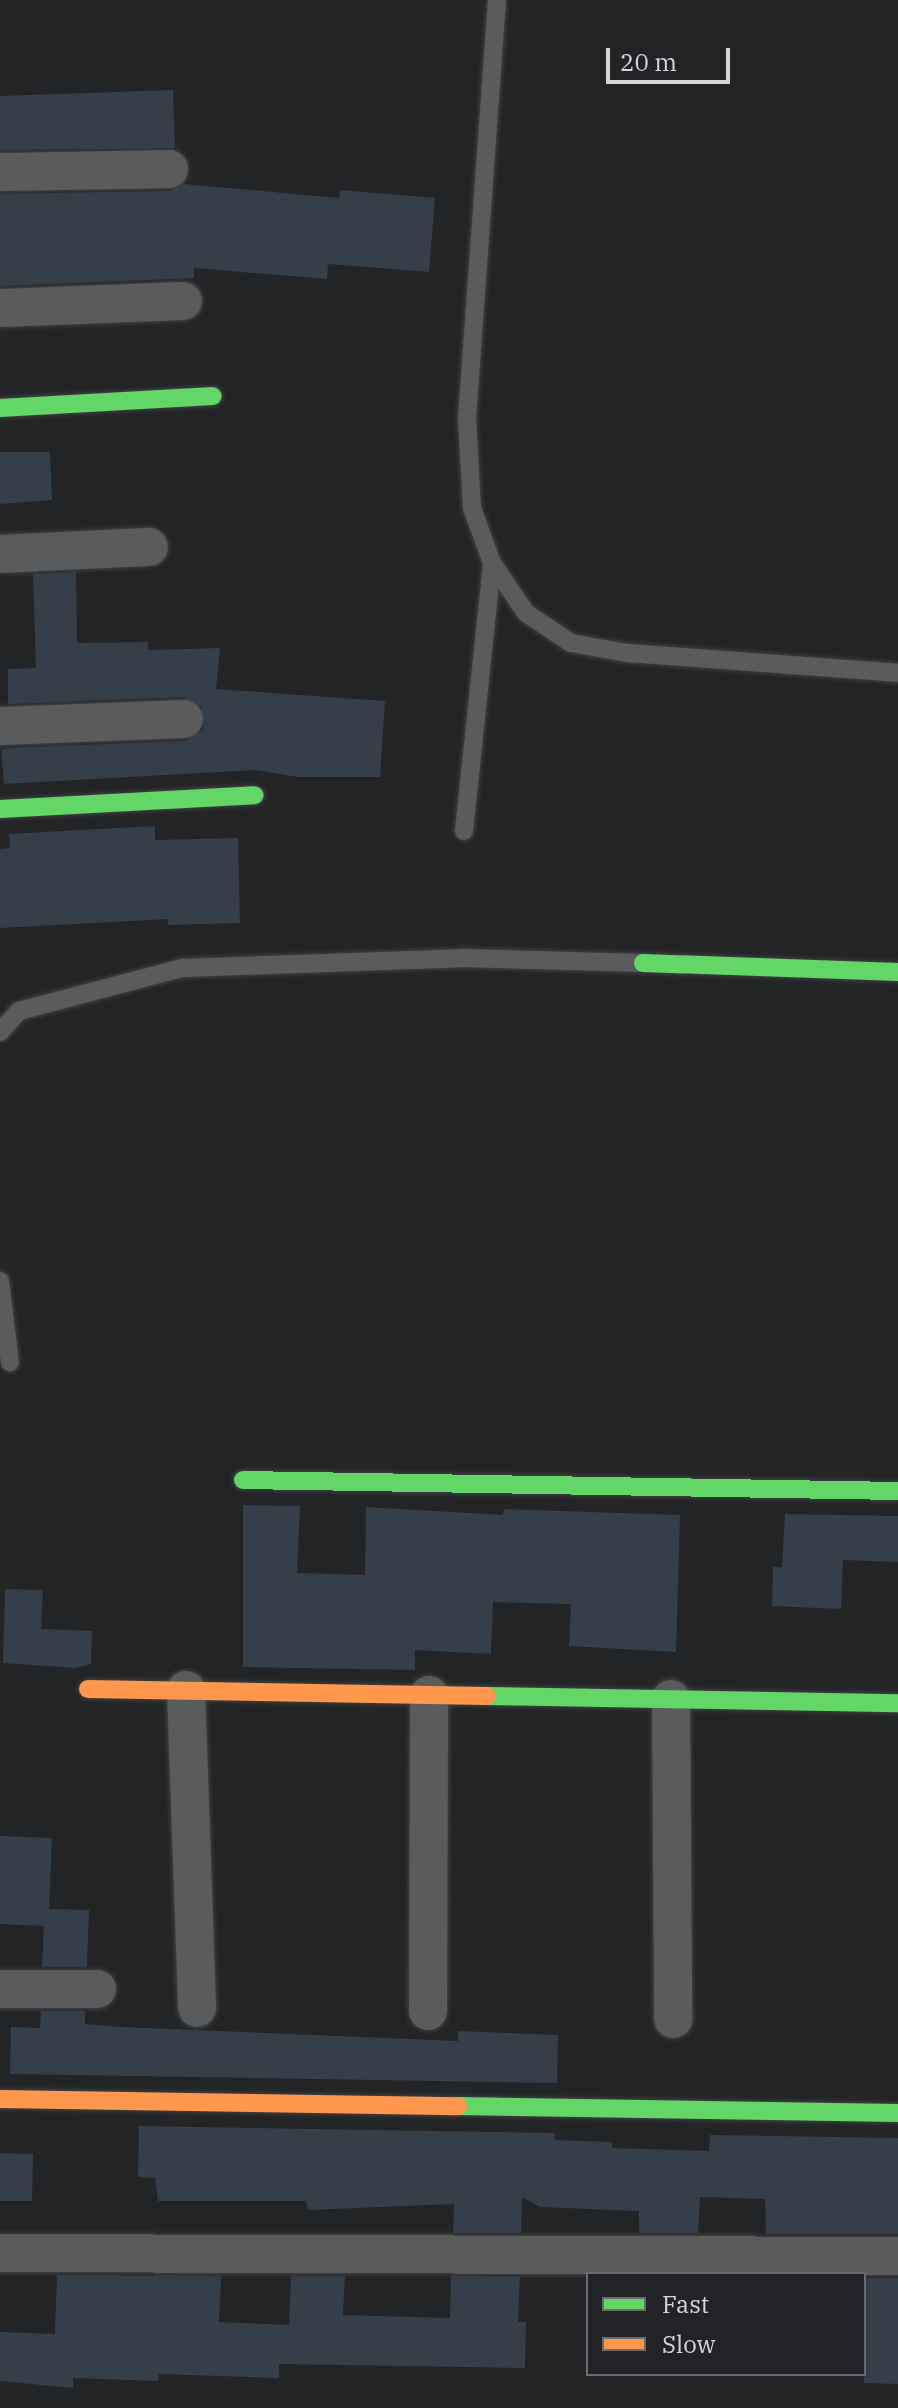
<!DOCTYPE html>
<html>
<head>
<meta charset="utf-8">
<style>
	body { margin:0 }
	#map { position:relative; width:898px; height:2408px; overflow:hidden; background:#232426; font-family:"IBM Plex Serif",serif }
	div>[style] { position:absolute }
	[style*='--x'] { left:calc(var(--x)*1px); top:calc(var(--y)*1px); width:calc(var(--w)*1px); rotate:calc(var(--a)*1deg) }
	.building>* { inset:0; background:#343f4a }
	.roads { filter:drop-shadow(0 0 2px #414143) drop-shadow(0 0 2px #414143) }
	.lane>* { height:18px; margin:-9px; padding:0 9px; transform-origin:9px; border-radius:9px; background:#5a5b5d }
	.street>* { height:38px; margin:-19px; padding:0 19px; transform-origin:19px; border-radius:19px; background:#5a5b5d }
	.fast>* { height:18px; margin:-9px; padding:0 9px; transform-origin:9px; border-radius:9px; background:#63d668 }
	.slow>* { height:18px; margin:-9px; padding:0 9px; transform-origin:9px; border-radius:9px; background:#ff974d }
	span { translate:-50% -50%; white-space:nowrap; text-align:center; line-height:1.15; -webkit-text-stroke:7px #222327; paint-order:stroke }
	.legend { position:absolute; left:586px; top:2272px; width:280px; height:104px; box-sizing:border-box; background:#222327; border:2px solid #6a6b6e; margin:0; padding:10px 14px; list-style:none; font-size:24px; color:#d5d6d9 }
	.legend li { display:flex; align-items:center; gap:16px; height:40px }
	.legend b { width:40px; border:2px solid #6a6b6e }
	.scale { position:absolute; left:606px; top:48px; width:124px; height:36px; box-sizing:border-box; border:4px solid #d5d6d9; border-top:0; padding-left:10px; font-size:24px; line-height:28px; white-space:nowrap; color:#d5d6d9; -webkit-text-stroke:6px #222327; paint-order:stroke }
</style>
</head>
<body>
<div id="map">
	<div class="building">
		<div style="clip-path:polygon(173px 90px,175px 148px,0 150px,0 96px)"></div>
		<div style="clip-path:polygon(184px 184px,339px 198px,340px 190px,435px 198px,429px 272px,328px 264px,327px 279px,194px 268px,194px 278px,0 286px,0 194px,169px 191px)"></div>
		<div style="clip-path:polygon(0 452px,50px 452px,52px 500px,0 504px)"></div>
		<div style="clip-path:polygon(76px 572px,77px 643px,148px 642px,148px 650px,220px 648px,216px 689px,385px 701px,380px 777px,298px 777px,254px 770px,4px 784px,1px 750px,9px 748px,185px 741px,204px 729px,202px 707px,184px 697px,8px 704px,8px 669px,36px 668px,33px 574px)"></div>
		<div style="clip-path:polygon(155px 826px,155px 840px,238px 838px,240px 923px,168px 925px,168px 919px,0 928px,0 849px,10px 848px,9px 834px)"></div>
		<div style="clip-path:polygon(243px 1505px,300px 1506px,297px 1573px,365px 1575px,366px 1507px,503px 1515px,504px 1509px,680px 1515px,676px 1652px,569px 1646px,571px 1604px,493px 1602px,491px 1654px,415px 1650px,415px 1670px,243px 1667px)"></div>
		<div style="clip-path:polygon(785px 1514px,898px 1516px,898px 1562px,843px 1560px,841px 1609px,772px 1606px,773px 1567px,782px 1567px)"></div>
		<div style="clip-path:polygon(5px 1589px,43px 1590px,41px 1629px,92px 1631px,91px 1664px,75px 1668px,3px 1663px)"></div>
		<div style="clip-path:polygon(0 1836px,52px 1838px,49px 1909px,89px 1910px,87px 1967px,42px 1967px,44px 1926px,0 1924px)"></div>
		<div style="clip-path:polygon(41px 2011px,85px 2011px,85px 2024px,121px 2027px,458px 2041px,458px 2031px,558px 2035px,557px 2083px,10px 2074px,11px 2027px,40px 2028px)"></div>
		<div style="clip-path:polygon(139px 2126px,555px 2133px,555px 2140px,612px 2142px,612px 2148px,709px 2151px,710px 2135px,898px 2138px,898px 2234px,766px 2234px,765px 2199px,700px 2197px,698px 2233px,639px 2233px,639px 2211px,540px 2207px,522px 2197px,521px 2233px,453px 2233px,454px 2204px,308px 2210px,306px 2201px,158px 2201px,155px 2178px,138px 2177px)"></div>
		<div style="clip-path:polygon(0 2153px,33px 2154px,32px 2201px,0 2201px)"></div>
		<div style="clip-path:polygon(57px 2275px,221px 2276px,219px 2322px,289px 2325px,291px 2276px,345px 2276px,343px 2315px,450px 2318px,451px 2276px,520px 2277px,518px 2322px,526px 2322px,525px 2368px,279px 2364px,279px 2378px,159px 2374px,158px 2381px,73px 2378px,73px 2388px,0 2381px,0 2332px,55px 2334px)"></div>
		<div style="clip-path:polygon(864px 2278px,898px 2278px,898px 2384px,864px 2383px)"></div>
	</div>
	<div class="roads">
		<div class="lane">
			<div style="--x:497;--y:0;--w:419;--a:94.1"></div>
			<div style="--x:467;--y:418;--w:90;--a:86.8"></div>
			<div style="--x:472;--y:508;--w:59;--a:70"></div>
			<div style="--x:492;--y:563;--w:60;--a:55.8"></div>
			<div style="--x:526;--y:613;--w:54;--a:33.7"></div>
			<div style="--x:571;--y:643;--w:57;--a:10.1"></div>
			<div style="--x:627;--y:653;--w:272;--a:4.2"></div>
			<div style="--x:464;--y:831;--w:269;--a:-84"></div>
			<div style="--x:0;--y:1032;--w:28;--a:-48"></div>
			<div style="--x:19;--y:1011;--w:169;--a:-14.8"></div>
			<div style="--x:182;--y:968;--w:280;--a:-2"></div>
			<div style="--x:462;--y:958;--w:181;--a:1.6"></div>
			<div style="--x:0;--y:1281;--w:82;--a:83"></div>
		</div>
		<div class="street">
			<div style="--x:0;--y:172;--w:169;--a:-1"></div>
			<div style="--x:0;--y:308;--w:183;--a:-2.2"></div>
			<div style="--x:0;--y:554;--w:149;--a:-2.7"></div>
			<div style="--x:0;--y:726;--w:184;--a:-2.2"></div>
			<div style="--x:186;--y:1690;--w:318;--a:88"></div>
			<div style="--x:671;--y:1699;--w:320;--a:89.6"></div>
			<div style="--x:0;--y:1989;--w:97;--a:0"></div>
			<div style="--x:428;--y:2011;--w:316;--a:-89.8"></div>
			<div style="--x:0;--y:2253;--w:898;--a:0.19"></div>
		</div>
		<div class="fast">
			<div style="--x:0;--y:408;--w:213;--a:-3.2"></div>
			<div style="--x:0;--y:809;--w:255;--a:-3.1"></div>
			<div style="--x:643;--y:963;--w:255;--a:2"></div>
			<div style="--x:243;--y:1480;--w:655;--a:0.96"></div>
			<div style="--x:487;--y:1696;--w:411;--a:1"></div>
			<div style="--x:458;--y:2106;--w:440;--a:0.9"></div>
		</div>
		<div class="slow">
			<div style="--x:88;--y:1689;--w:399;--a:1"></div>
			<div style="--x:0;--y:2099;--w:458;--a:0.9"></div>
		</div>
	</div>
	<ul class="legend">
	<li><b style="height:10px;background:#63d668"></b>Fast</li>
	<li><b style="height:10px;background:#ff974d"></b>Slow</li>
	</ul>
	<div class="scale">20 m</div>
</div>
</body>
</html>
